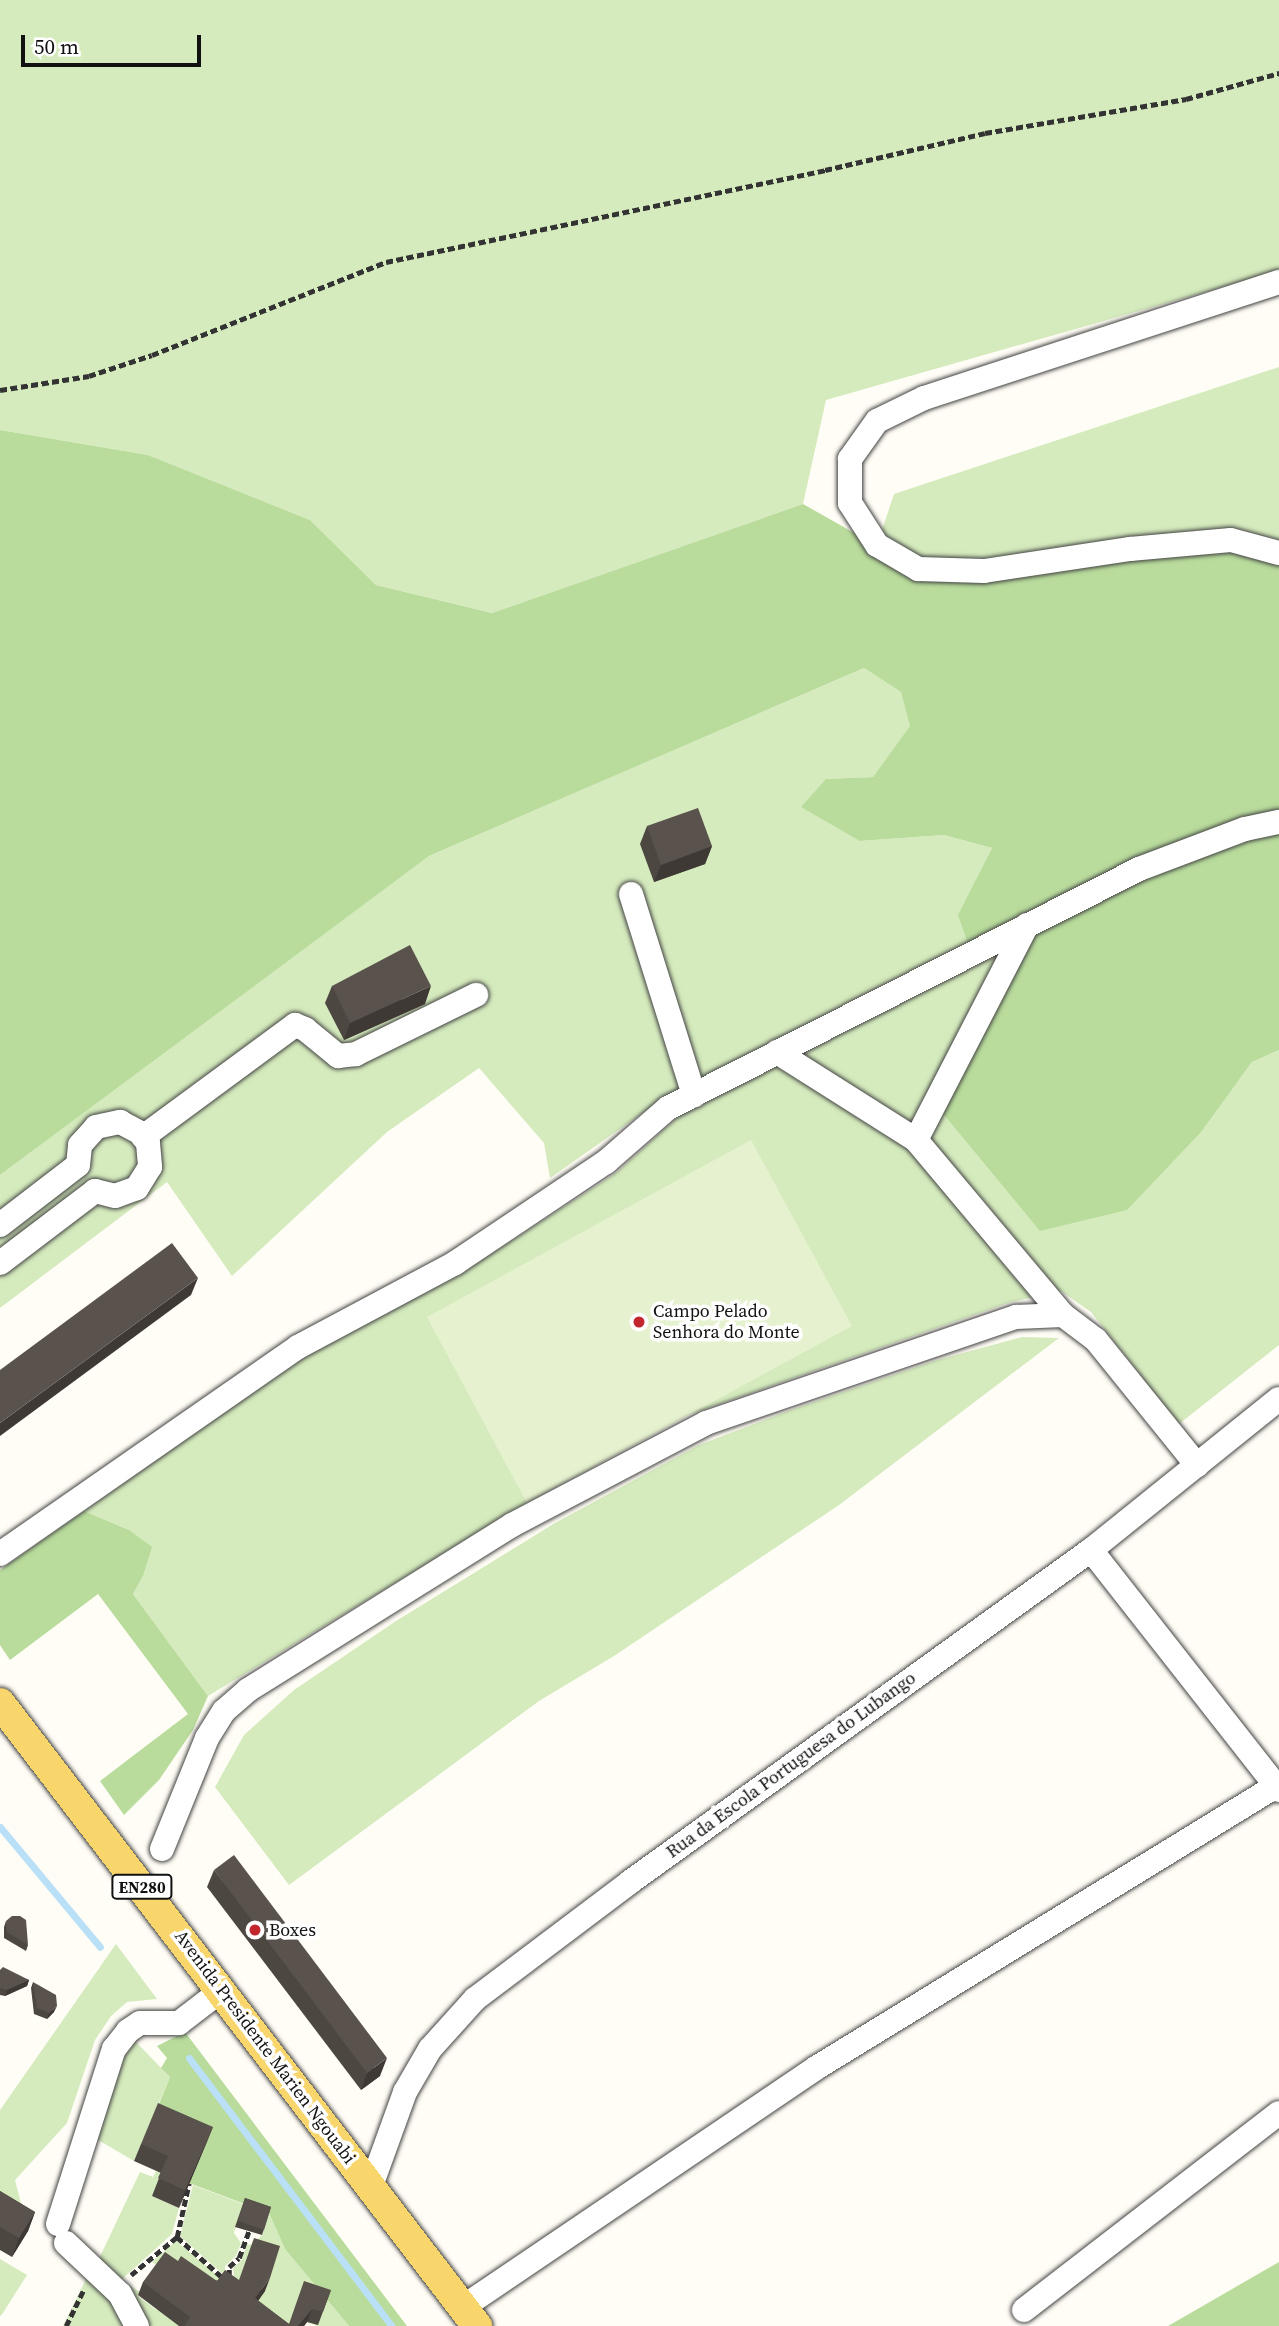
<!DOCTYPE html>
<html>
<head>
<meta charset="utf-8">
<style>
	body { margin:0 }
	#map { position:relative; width:1279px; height:2326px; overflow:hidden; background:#fffdf5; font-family:"Source Serif 4",serif }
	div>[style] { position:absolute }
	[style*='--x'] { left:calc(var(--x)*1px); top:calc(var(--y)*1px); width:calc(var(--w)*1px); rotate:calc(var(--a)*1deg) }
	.green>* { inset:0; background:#d5ebbd }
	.forest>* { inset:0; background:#b9dc9c }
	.pitch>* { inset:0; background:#e6f2cf }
	.stream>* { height:7px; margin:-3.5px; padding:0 3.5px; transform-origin:3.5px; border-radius:3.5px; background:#b9e0f7 }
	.path>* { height:4.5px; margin-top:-2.25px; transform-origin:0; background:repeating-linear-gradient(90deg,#333 0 7px,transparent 0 10.5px) }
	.roads { filter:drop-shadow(0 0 2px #444) drop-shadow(0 0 2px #444) }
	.minor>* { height:24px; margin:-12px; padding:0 12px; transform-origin:12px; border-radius:12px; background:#fff }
	.major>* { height:30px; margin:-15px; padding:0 15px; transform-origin:15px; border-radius:15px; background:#f9d66b }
	.wall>* { inset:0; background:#4d4742 }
	.shaded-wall>* { inset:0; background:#3f3936 }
	.building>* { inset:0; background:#5a524d }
	.dots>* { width:19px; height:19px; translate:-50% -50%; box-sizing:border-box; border:4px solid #fff; border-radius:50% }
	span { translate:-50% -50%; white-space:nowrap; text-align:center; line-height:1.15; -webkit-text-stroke:7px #fff; paint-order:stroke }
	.shield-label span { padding:2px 5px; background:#fff; border:2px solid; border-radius:5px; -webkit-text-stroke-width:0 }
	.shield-label { font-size:16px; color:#111; font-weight:700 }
	.poi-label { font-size:18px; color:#111 }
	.left { translate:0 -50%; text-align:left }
	.street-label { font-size:18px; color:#111 }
	.scale { position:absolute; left:21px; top:35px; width:180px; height:32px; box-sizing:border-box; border:4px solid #111; border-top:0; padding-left:9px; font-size:21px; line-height:24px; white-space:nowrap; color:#111; -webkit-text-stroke:5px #fff; paint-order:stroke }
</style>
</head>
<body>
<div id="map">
	<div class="green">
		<div style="clip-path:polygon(0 0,1279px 0,1279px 271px,826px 400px,803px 504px,492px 613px,376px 585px,310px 520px,148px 455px,0 430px)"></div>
		<div style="clip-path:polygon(1279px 367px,1279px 553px,918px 569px,877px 545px,894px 494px)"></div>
		<div style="clip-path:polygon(864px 668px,901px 692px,911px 726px,873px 777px,826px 779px,860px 841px,944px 835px,992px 848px,959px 915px,969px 947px,661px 1100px,550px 1178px,544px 1143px,479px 1068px,387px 1132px,232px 1276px,167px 1182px,0 1308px,0 1175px,243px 993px,429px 856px)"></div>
		<div style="clip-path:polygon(1002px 948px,1202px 1131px,1252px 1062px,1279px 1050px,1279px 1345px,1179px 1424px,1091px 1312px,1061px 1291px,1011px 1302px,688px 1415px,527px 1503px,208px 1696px,133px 1594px,143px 1576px,129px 1530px,84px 1511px,306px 1354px,404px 1303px,516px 1238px,616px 1173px,680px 1115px)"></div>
		<div style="clip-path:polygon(1022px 1337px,1059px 1338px,839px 1505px,614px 1656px,539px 1701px,289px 1885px,215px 1787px,244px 1735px,294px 1690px,396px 1621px,555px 1523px,699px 1445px,788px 1411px,934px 1361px)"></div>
		<div style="clip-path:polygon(116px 1944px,157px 1999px,127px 2002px,111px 2016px,95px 2040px,67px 2123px,15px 2180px,28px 2231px,0 2214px,0 2110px)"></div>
		<div style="clip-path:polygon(132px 2038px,170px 2077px,134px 2161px,93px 2137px,117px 2057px)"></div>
		<div style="clip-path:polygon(156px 2171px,162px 2173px,152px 2196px,179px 2208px,172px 2234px,120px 2281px,97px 2263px,140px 2172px,153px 2177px)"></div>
		<div style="clip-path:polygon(193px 2185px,243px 2204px,234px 2233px,241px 2243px,236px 2256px,225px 2266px,225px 2276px,180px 2236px)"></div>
		<div style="clip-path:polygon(269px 2213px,285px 2249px,349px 2326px,317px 2326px,292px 2317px,293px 2326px,283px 2326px,251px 2297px,241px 2280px,235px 2284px,233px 2268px,241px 2261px,247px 2245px,253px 2244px,262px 2235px)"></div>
		<div style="clip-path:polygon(176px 2241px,222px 2279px,189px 2326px,146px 2326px,125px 2286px,127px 2284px,140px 2292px,138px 2296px,157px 2310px,159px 2267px,152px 2262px)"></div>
		<div style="clip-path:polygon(0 2259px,27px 2275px,1px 2316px,0 2315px)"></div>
		<div style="clip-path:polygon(88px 2275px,98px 2284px,127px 2326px,63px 2326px)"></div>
	</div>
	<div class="forest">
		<div style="clip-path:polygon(0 430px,148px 455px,310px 520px,376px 585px,492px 613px,803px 504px,918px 569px,1130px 549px,1279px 553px,1279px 1050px,1252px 1062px,1202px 1131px,1127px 1210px,1040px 1231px,926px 1093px,1001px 949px,969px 947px,958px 915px,992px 848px,944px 835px,860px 841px,801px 807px,826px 779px,873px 777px,910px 726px,901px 692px,864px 668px,429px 856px,0 1175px)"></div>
		<div style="clip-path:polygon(84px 1511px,129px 1530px,152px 1547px,143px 1576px,133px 1594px,208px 1696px,193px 1730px,159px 1780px,124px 1815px,100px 1781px,188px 1714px,98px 1594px,10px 1660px,0 1645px,0 1570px)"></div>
		<div style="clip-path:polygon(185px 2032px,407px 2326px,349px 2326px,285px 2249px,269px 2213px,189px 2183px,152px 2121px,170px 2077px,161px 2068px,167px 2058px,157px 2046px)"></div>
		<div style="clip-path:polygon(1279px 2262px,1279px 2326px,1168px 2326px)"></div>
	</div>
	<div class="pitch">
		<div style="clip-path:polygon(751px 1140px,852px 1326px,527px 1503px,427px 1317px)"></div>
	</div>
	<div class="stream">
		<div style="--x:0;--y:1827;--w:156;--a:50.2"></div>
		<div style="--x:189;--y:2058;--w:336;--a:52.9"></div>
	</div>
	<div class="path">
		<div style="--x:0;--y:390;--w:90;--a:-8.9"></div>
		<div style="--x:89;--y:376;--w:66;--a:-18.4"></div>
		<div style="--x:152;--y:355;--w:252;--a:-21.7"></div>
		<div style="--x:386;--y:262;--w:449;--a:-11.8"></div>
		<div style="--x:825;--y:170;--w:164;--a:-13"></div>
		<div style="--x:985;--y:133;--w:204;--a:-9.6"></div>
		<div style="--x:1186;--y:99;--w:97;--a:-15.6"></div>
		<div style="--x:177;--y:2237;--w:62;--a:41.7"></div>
		<div style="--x:131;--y:2275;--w:60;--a:-39.6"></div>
		<div style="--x:177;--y:2237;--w:55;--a:-77.5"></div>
		<div style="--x:229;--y:2277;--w:10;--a:-90"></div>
		<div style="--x:229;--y:2267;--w:13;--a:-42"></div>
		<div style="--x:239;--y:2258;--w:29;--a:-70"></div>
		<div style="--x:66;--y:2326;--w:41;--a:-64.1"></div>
	</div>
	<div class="roads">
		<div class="minor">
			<div style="--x:1279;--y:282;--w:373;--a:161.9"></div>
			<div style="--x:924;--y:398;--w:52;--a:153.9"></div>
			<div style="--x:877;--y:421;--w:47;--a:125.4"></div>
			<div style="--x:850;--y:459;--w:44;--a:90"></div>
			<div style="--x:850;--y:503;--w:50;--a:57.3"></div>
			<div style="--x:877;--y:545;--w:48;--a:30.3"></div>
			<div style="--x:918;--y:569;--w:66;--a:1.7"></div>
			<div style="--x:984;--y:571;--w:148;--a:-8.6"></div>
			<div style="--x:1130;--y:549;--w:101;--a:-5.1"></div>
			<div style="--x:1231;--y:540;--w:50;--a:15.2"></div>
			<div style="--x:631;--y:894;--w:211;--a:72.6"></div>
			<div style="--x:777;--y:1052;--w:165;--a:32.3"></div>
			<div style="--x:916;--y:1140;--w:242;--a:-62.7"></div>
			<div style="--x:143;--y:1137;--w:189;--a:-36.4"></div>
			<div style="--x:295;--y:1025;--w:11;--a:22"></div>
			<div style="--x:305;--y:1029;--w:43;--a:39.3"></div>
			<div style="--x:338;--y:1056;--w:18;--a:-6"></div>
			<div style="--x:356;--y:1054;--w:134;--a:-26.2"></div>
			<div style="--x:916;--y:1140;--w:229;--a:50"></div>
			<div style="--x:1063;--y:1315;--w:41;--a:37.1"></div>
			<div style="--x:1096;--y:1340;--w:161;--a:51.1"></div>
			<div style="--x:0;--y:1225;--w:98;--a:-37.6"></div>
			<div style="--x:78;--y:1165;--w:20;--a:-84"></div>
			<div style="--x:80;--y:1145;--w:24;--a:-48"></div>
			<div style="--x:96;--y:1127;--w:25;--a:-12"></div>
			<div style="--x:120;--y:1122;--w:24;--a:28"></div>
			<div style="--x:141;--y:1133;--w:12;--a:55"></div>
			<div style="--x:148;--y:1143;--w:24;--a:85"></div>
			<div style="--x:150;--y:1167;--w:25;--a:122"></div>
			<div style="--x:137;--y:1188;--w:23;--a:160"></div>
			<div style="--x:115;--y:1196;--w:21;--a:-166"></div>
			<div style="--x:95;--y:1191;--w:119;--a:142.8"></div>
			<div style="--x:1091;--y:1550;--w:305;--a:51.9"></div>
			<div style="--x:0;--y:1554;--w:363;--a:-34.8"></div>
			<div style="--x:298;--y:1347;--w:178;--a:-28.1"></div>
			<div style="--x:455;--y:1263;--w:182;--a:-33.8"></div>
			<div style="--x:606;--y:1162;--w:82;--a:-41.1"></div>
			<div style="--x:668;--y:1108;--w:528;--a:-26.9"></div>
			<div style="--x:1139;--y:869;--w:113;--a:-20.7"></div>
			<div style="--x:1245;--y:829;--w:35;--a:-12"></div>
			<div style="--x:162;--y:1849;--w:120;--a:-67.9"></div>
			<div style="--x:207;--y:1738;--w:32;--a:-58"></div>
			<div style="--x:224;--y:1711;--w:32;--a:-41"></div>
			<div style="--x:248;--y:1690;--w:311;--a:-32"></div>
			<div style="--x:512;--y:1525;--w:219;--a:-27.7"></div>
			<div style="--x:706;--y:1423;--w:328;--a:-18.9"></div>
			<div style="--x:1016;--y:1317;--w:47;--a:-2.4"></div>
			<div style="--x:371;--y:2186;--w:100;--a:-70.1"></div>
			<div style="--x:405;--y:2092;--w:50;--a:-59.8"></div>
			<div style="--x:430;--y:2049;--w:67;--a:-48"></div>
			<div style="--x:475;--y:1999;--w:194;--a:-37"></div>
			<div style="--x:630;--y:1882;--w:568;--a:-35.76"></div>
			<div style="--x:1091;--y:1550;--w:241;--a:-38.8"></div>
			<div style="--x:58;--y:2224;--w:184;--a:-72.3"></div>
			<div style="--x:114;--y:2049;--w:23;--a:-52"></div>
			<div style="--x:128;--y:2031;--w:14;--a:-34"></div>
			<div style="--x:140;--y:2023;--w:39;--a:0"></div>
			<div style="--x:179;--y:2023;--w:54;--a:-37.5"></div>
			<div style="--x:66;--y:2243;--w:74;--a:43.4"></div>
			<div style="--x:120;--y:2294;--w:36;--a:62"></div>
			<div style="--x:463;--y:2307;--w:426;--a:-34.1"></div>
			<div style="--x:816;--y:2068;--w:540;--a:-31.51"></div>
			<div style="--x:1024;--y:2310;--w:322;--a:-37.7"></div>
		</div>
		<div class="major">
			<div style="--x:0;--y:1703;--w:785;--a:52.56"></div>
		</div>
	</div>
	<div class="wall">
		<div style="clip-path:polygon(647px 826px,712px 846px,705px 864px,654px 882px,640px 844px)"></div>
		<div style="clip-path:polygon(332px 986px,425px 1004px,344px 1040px,325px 1003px)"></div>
		<div style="clip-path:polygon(214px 1870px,380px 2076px,361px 2090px,207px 1887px)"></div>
		<div style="clip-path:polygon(6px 1921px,28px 1945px,26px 1951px,4px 1938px,4px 1927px)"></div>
		<div style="clip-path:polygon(0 1970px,29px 1980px,27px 1986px,5px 1996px,0 1995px)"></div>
		<div style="clip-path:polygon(33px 1982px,54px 2012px,47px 2019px,34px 2014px,31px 1988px)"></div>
		<div style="clip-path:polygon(213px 2127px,206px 2144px,179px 2208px,152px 2196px,161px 2173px,134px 2161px,141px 2144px)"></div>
		<div style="clip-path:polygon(0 2191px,35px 2212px,28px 2231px,12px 2257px,0 2250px)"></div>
		<div style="clip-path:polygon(245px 2198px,271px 2207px,262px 2235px,235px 2227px)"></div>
		<div style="clip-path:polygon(239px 2280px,265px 2291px,258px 2301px,289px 2324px,331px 2290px,318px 2325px,307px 2322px,304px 2326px,179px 2326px,138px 2295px,143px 2282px)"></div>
	</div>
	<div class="shaded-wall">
		<div style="clip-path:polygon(712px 846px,705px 864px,654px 882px,661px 865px)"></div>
		<div style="clip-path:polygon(431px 986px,425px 1004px,344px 1040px,350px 1023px)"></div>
		<div style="clip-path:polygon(198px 1278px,191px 1295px,0 1436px,0 1423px)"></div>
		<div style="clip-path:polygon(29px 1980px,27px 1986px,5px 1996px,7px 1990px)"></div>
		<div style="clip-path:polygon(57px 2006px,54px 2012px,47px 2019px,49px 2013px)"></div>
		<div style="clip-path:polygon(387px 2058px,380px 2076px,361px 2090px,367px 2073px)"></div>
		<div style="clip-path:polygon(213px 2127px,206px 2144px,179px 2208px,185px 2190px)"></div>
		<div style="clip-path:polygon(35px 2212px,28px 2231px,12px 2257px,19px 2238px)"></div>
		<div style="clip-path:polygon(270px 2278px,265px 2291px,250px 2312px,255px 2298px)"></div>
		<div style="clip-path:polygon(312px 2309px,307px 2322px,304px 2326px,298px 2326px)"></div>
	</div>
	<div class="building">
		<div style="clip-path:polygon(698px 808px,712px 846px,661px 865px,647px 826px)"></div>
		<div style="clip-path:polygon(410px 945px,431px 986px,350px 1023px,332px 986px)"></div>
		<div style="clip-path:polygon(172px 1243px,198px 1278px,0 1423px,0 1370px)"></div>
		<div style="clip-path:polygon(234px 1855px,387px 2058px,367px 2073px,214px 1870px)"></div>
		<div style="clip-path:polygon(12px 1916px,20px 1916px,26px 1920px,28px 1945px,7px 1932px,6px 1921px)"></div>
		<div style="clip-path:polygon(3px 1967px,29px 1980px,7px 1990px,0 1988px,0 1970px)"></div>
		<div style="clip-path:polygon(33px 1982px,56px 1995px,57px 2006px,49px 2013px,37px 2008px)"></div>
		<div style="clip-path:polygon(158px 2103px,213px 2127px,185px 2190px,158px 2178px,168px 2156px,141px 2144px)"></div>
		<div style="clip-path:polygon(0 2191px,35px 2212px,19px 2238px,0 2227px)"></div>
		<div style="clip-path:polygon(245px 2198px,271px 2207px,264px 2230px,238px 2221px)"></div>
		<div style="clip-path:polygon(254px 2238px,280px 2246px,270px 2278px,255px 2298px,289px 2324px,304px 2281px,331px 2290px,323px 2312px,312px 2309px,298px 2326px,184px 2326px,190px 2317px,143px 2282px,165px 2252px,178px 2261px,181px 2256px,217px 2281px,225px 2270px,239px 2280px)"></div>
	</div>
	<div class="dots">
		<div style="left:639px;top:1322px;background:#c4262e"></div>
		<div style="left:255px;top:1930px;background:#c4262e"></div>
	</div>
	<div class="shield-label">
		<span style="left:142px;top:1887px">EN280</span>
	</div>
	<div class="poi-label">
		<span class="left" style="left:653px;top:1322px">Campo Pelado<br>Senhora do Monte</span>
		<span class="left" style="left:269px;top:1930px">Boxes</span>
	</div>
	<div class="street-label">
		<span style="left:791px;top:1765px;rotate:-36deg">Rua da Escola Portuguesa do Lubango</span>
		<span style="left:265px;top:2047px;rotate:53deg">Avenida Presidente Marien Ngouabi</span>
	</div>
	<div class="scale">50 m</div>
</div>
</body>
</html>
